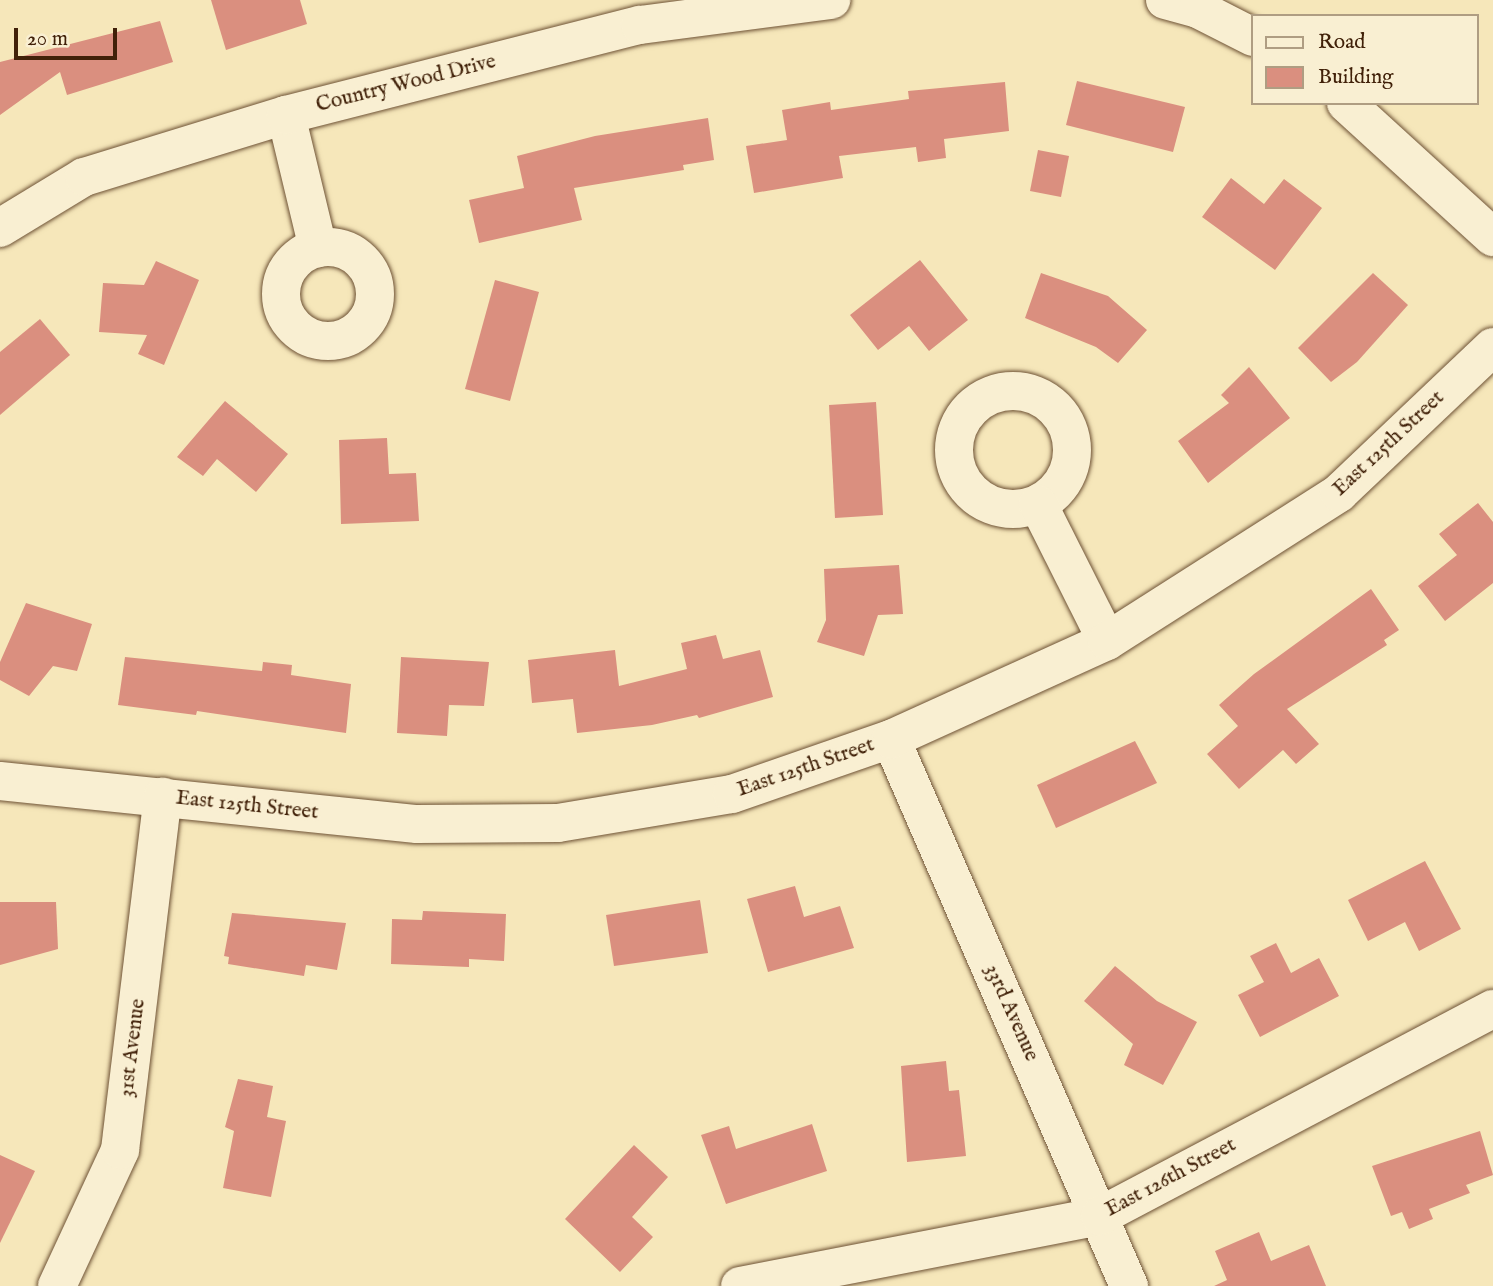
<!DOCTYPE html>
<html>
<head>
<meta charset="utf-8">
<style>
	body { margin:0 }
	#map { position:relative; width:1493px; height:1286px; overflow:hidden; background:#f6e7ba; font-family:"IM FELL English",serif }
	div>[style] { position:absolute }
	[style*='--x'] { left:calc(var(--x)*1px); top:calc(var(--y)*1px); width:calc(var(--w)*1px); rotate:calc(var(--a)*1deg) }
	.building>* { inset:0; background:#da8f7f }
	.roads { filter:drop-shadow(0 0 2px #6e5235) drop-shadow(0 0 2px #6e5235) }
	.minor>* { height:38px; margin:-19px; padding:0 19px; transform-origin:19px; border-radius:19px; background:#f9efd2 }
	.minor>.ring { margin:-19px; padding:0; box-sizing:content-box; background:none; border:38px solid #f9efd2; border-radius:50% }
	span { translate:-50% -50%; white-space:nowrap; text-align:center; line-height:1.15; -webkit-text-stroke:5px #f9efd2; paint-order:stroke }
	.street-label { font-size:21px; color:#412109 }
	.legend { position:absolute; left:1251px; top:14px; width:228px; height:91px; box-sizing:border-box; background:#f9efd2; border:2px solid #af9d82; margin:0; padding:9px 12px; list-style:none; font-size:21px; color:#412109 }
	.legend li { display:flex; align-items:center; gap:14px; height:35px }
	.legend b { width:35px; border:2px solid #af9d82 }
	.scale { position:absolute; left:14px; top:28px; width:103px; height:32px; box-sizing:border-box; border:4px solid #412109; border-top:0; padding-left:9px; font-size:21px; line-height:24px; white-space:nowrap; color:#412109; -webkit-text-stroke:5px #f9efd2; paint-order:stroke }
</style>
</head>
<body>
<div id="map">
	<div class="building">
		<div style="clip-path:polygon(211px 0,300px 0,307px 24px,226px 50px)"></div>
		<div style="clip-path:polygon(160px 21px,173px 62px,67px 95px,60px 72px,0 115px,0 62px)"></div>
		<div style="clip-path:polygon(1077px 81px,1185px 107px,1173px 152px,1066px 125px)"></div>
		<div style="clip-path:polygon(1005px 82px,1009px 131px,944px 139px,946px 158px,918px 162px,916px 147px,839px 156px,843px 178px,754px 193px,746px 146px,787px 140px,782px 110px,830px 102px,831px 110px,909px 99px,908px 91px)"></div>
		<div style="clip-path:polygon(708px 118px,714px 160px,683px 165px,684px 170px,574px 188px,582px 220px,479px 243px,469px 200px,524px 188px,517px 156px,595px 136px)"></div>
		<div style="clip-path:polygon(1038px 150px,1069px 156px,1061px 197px,1030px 191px)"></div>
		<div style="clip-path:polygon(1231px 178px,1264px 204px,1284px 179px,1322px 208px,1275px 270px,1202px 217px)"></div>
		<div style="clip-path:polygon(920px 260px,968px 320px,929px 351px,909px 326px,878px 350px,850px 315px)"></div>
		<div style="clip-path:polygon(156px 261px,199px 280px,164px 365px,138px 354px,147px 335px,99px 332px,103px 283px,144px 285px)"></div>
		<div style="clip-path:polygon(1041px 273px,1108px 296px,1147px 330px,1118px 363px,1096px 347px,1025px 318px)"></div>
		<div style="clip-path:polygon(1373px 273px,1408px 305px,1357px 362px,1331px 382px,1298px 348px)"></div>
		<div style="clip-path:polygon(495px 280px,539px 292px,510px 401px,465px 389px)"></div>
		<div style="clip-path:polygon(40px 319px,70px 355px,0 415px,0 352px)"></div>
		<div style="clip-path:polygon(1249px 367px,1290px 418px,1208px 483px,1178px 441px,1229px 403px,1221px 395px)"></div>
		<div style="clip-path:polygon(225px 401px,288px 454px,256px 492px,217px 459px,203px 476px,177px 457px)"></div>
		<div style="clip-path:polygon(876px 402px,883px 515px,835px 518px,829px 405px)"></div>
		<div style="clip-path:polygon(387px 438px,389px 474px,416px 473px,419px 521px,341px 524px,339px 440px)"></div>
		<div style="clip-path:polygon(1478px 503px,1493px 522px,1493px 583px,1445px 621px,1418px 586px,1457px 555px,1439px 534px)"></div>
		<div style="clip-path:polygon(899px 565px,903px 614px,878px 615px,864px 656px,817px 642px,826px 620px,824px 569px)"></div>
		<div style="clip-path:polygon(1371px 589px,1399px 630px,1384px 640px,1387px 645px,1287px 709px,1319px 744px,1296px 764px,1283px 750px,1239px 789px,1207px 754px,1238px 726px,1219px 705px,1254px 674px)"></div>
		<div style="clip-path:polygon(26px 603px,92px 624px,77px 671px,53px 666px,29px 696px,0 680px,0 662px)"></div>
		<div style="clip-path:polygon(716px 635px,723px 659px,760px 650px,773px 697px,699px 718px,697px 715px,652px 725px,577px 733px,573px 699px,532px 703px,528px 660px,615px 650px,619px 686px,687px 669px,681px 643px)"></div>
		<div style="clip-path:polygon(125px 657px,262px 671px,263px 662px,292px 665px,291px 675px,351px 684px,346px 733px,197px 711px,196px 715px,118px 705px)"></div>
		<div style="clip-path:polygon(401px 657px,489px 662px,484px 706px,449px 705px,447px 736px,397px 733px)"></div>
		<div style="clip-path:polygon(1135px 741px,1157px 783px,1056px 828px,1037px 785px)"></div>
		<div style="clip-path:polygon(1425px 861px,1461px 929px,1419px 951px,1405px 922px,1368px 941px,1348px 900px)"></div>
		<div style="clip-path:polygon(795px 886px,804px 917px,840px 906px,854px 948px,768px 972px,747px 899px)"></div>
		<div style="clip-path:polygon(700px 900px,708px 953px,614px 966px,606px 915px)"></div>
		<div style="clip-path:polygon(0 902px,56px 902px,58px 949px,0 965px)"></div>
		<div style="clip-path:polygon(423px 911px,506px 914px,504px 961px,469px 959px,469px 967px,391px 964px,392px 919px,422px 920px)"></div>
		<div style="clip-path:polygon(232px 913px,346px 923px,337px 970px,306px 965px,304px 976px,228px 964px,229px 957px,224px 956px)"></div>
		<div style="clip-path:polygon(1276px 943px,1291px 973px,1319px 958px,1339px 996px,1260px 1037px,1238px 995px,1264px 982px,1250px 956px)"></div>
		<div style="clip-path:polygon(1115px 966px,1157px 1001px,1197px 1022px,1163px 1085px,1124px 1065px,1133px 1044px,1084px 1001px)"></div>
		<div style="clip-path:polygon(946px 1061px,949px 1091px,959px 1090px,966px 1156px,907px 1162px,901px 1066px)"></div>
		<div style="clip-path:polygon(238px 1079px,273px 1086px,267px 1117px,286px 1121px,271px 1197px,223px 1188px,234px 1131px,225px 1127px)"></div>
		<div style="clip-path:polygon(812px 1124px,827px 1171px,726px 1204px,701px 1135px,729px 1126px,736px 1149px)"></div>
		<div style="clip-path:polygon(1480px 1131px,1493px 1175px,1466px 1185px,1470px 1193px,1429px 1209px,1433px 1219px,1409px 1229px,1402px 1212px,1391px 1216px,1372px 1166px)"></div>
		<div style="clip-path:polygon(634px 1145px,668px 1177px,632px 1217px,653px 1237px,620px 1272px,565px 1219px)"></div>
		<div style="clip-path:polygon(0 1155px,35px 1171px,0 1243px)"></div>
		<div style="clip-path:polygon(1259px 1232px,1271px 1261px,1309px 1245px,1326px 1286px,1214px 1286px,1227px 1280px,1215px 1251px)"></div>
	</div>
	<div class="roads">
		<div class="minor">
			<div style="--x:1165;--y:0;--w:34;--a:15"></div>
			<div style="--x:1198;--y:9;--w:62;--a:27"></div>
			<div style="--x:1346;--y:103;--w:199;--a:42.4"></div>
			<div style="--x:286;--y:115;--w:137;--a:76.5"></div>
			<div style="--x:0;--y:228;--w:98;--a:-31.3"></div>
			<div style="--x:84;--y:177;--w:211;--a:-17.1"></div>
			<div style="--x:286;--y:115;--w:365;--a:-14.3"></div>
			<div style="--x:640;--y:25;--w:193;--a:-7.5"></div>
			<div class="ring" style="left:281px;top:247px;width:56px;height:56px"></div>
			<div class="ring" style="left:954px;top:391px;width:80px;height:80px"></div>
			<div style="--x:1038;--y:504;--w:153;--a:63.3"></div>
			<div style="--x:891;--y:739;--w:597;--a:66.49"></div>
			<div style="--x:0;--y:781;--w:419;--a:5.9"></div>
			<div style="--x:417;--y:824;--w:141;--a:-0.4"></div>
			<div style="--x:558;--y:823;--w:176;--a:-9.5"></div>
			<div style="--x:732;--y:794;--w:168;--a:-19.1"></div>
			<div style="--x:891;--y:739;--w:237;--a:-24.4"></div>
			<div style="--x:1107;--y:641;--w:275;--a:-32.5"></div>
			<div style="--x:1339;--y:493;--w:212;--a:-43.5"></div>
			<div style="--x:57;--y:1286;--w:150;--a:-65.1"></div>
			<div style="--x:120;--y:1150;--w:356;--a:-83.1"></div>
			<div style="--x:740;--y:1286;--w:367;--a:-11"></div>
			<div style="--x:1100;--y:1216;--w:444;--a:-27.8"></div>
		</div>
	</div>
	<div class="street-label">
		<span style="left:406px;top:84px;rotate:-14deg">Country Wood Drive</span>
		<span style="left:1389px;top:444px;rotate:-43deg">East 125th Street</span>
		<span style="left:806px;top:768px;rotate:-19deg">East 125th Street</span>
		<span style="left:247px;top:806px;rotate:6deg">East 125th Street</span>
		<span style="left:1011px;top:1013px;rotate:66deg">33rd Avenue</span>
		<span style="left:133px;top:1048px;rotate:-83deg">31st Avenue</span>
		<span style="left:1171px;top:1178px;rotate:-28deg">East 126th Street</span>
	</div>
	<ul class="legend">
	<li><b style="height:9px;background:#f9efd2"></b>Road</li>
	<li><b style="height:19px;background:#da8f7f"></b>Building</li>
	</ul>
	<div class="scale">20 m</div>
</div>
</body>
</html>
